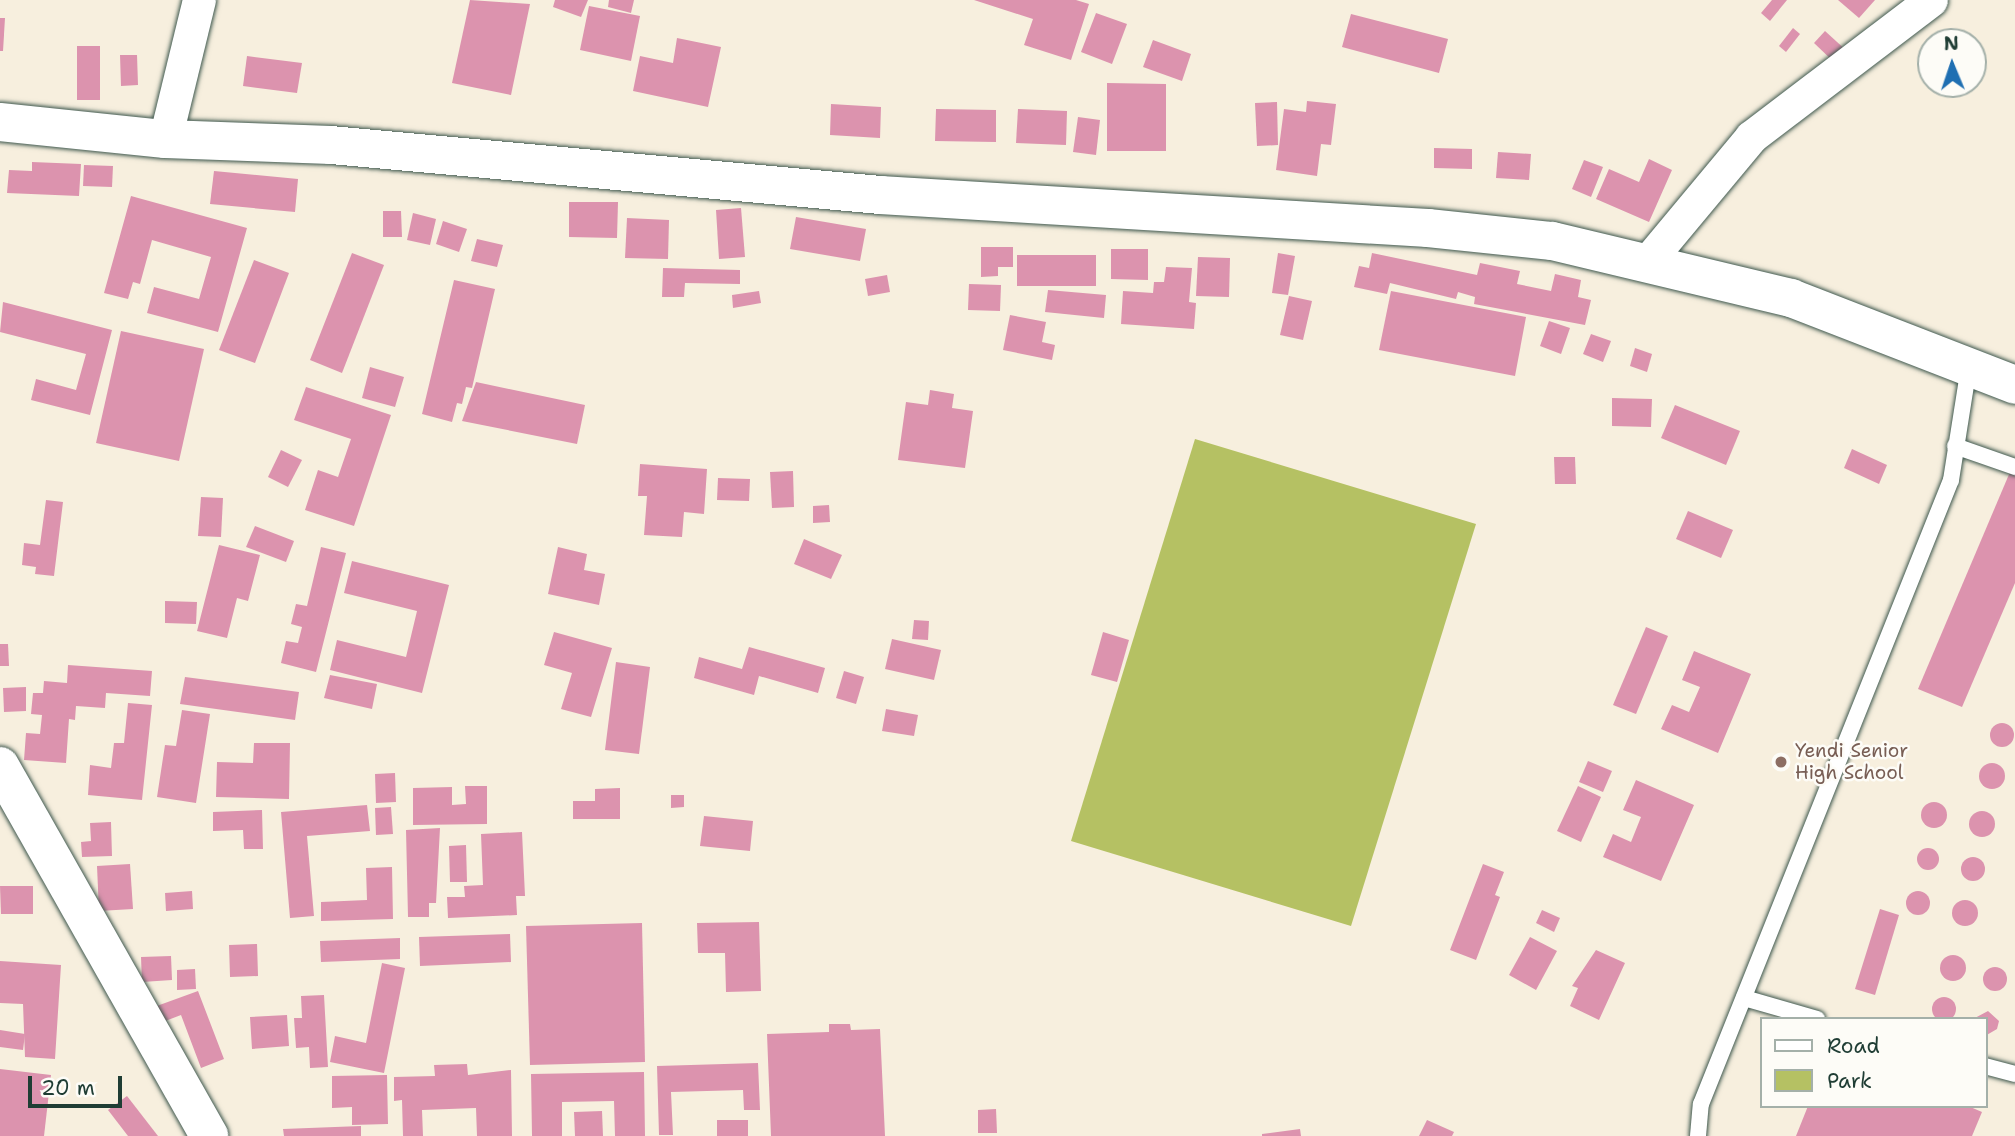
<!DOCTYPE html>
<html>
<head>
<meta charset="utf-8">
<style>
	body { margin:0 }
	#map { position:relative; width:2015px; height:1136px; overflow:hidden; background:#f7efde; font-family:"Shantell Sans",sans-serif }
	div>[style] { position:absolute }
	[style*='--x'] { left:calc(var(--x)*1px); top:calc(var(--y)*1px); width:calc(var(--w)*1px); rotate:calc(var(--a)*1deg) }
	.green>* { inset:0; background:#b5c163 }
	.building>* { inset:0; background:#dc93ae }
	.round { border-radius:50% }
	.roads { filter:drop-shadow(0 0 2px #3f584e) drop-shadow(0 0 2px #3f584e) }
	.lane>* { height:16px; margin:-8px; padding:0 8px; transform-origin:8px; border-radius:8px; background:#fff }
	.street>* { height:33px; margin:-16.5px; padding:0 16.5px; transform-origin:16.5px; border-radius:16.5px; background:#fff }
	.secondary>* { height:38px; margin:-19px; padding:0 19px; transform-origin:19px; border-radius:19px; background:#fff }
	.dots>* { width:19px; height:19px; translate:-50% -50%; box-sizing:border-box; border:4px solid #fdfcf7; border-radius:50% }
	span { translate:-50% -50%; white-space:nowrap; text-align:center; line-height:1.15; -webkit-text-stroke:5px #fdfcf7; paint-order:stroke }
	.education-label { font-size:19px; color:#785e54 }
	.left { translate:0 -50%; text-align:left }
	.legend { position:absolute; left:1760px; top:1017px; width:228px; height:91px; box-sizing:border-box; background:#fdfcf7; border:2px solid #a4b0a9; margin:0; padding:9px 12px; list-style:none; font-size:21px; color:#1f3d34 }
	.legend li { display:flex; align-items:center; gap:14px; height:35px }
	.legend b { width:35px; border:2px solid #a4b0a9 }
	.north { position:absolute; left:1917px; top:28px; width:70px; height:70px; box-sizing:border-box; background:#fdfcf7; border:2px solid #a4b0a9; border-radius:50%; rotate:358deg; font-size:19px; font-weight:700; line-height:28px; text-align:center; color:#1f3d34 }
	.north::after { content:''; display:block; margin:auto; width:24px; height:32px; background:#1f6fb2; clip-path:polygon(50% 0,100% 100%,50% 72%,0 100%) }
	.scale { position:absolute; left:28px; top:1076px; width:94px; height:32px; box-sizing:border-box; border:4px solid #1f3d34; border-top:0; padding-left:9px; font-size:21px; line-height:24px; white-space:nowrap; color:#1f3d34; -webkit-text-stroke:5px #fdfcf7; paint-order:stroke }
</style>
</head>
<body>
<div id="map">
	<div class="green">
		<div style="clip-path:polygon(1195px 439px,1476px 524px,1351px 926px,1071px 841px)"></div>
	</div>
	<div class="building">
		<div style="clip-path:polygon(470px 0,530px 4px,511px 95px,452px 83px)"></div>
		<div style="clip-path:polygon(555px 0,588px 0,581px 17px,553px 7px)"></div>
		<div style="clip-path:polygon(609px 0,634px 0,631px 13px,608px 7px)"></div>
		<div style="clip-path:polygon(974px 0,1076px 0,1089px 4px,1071px 60px,1024px 45px,1033px 19px)"></div>
		<div style="clip-path:polygon(1772px 0,1787px 0,1770px 21px,1761px 13px)"></div>
		<div style="clip-path:polygon(1838px 0,1875px 0,1859px 18px)"></div>
		<div style="clip-path:polygon(589px 6px,640px 16px,631px 61px,580px 50px)"></div>
		<div style="clip-path:polygon(1096px 13px,1127px 24px,1112px 64px,1081px 52px)"></div>
		<div style="clip-path:polygon(1351px 14px,1448px 39px,1439px 73px,1342px 47px)"></div>
		<div style="clip-path:polygon(0 18px,5px 18px,3px 51px,0 51px)"></div>
		<div style="clip-path:polygon(1793px 28px,1800px 34px,1786px 52px,1779px 46px)"></div>
		<div style="clip-path:polygon(1825px 31px,1848px 52px,1836px 64px,1814px 43px)"></div>
		<div style="clip-path:polygon(677px 38px,721px 47px,708px 107px,633px 91px,640px 56px,673px 63px)"></div>
		<div style="clip-path:polygon(1153px 40px,1191px 54px,1182px 81px,1143px 67px)"></div>
		<div style="clip-path:polygon(77px 46px,100px 46px,100px 100px,77px 100px)"></div>
		<div style="clip-path:polygon(120px 55px,137px 55px,138px 85px,121px 86px)"></div>
		<div style="clip-path:polygon(247px 56px,302px 63px,297px 93px,243px 86px)"></div>
		<div style="clip-path:polygon(1107px 83px,1166px 84px,1166px 151px,1107px 151px)"></div>
		<div style="clip-path:polygon(1307px 101px,1336px 104px,1331px 145px,1321px 144px,1317px 176px,1276px 170px,1284px 109px,1306px 112px)"></div>
		<div style="clip-path:polygon(1277px 102px,1278px 145px,1257px 146px,1255px 103px)"></div>
		<div style="clip-path:polygon(831px 104px,881px 107px,880px 138px,830px 135px)"></div>
		<div style="clip-path:polygon(936px 109px,996px 110px,996px 142px,935px 141px)"></div>
		<div style="clip-path:polygon(1018px 109px,1067px 111px,1066px 145px,1016px 143px)"></div>
		<div style="clip-path:polygon(1078px 117px,1100px 120px,1096px 155px,1073px 152px)"></div>
		<div style="clip-path:polygon(1434px 148px,1472px 149px,1472px 169px,1434px 168px)"></div>
		<div style="clip-path:polygon(1498px 152px,1531px 154px,1529px 180px,1496px 178px)"></div>
		<div style="clip-path:polygon(1649px 159px,1672px 170px,1649px 222px,1596px 199px,1609px 169px,1639px 182px)"></div>
		<div style="clip-path:polygon(1584px 160px,1603px 167px,1591px 197px,1572px 189px)"></div>
		<div style="clip-path:polygon(32px 162px,81px 164px,79px 196px,7px 193px,9px 170px,32px 171px)"></div>
		<div style="clip-path:polygon(84px 165px,113px 166px,112px 187px,83px 186px)"></div>
		<div style="clip-path:polygon(214px 171px,298px 179px,295px 212px,210px 204px)"></div>
		<div style="clip-path:polygon(131px 196px,247px 228px,218px 332px,147px 313px,154px 287px,199px 299px,211px 257px,152px 240px,140px 284px,133px 282px,128px 299px,104px 293px)"></div>
		<div style="clip-path:polygon(569px 202px,618px 202px,617px 238px,569px 237px)"></div>
		<div style="clip-path:polygon(741px 208px,745px 257px,719px 259px,716px 210px)"></div>
		<div style="clip-path:polygon(383px 211px,401px 211px,402px 237px,383px 237px)"></div>
		<div style="clip-path:polygon(413px 213px,436px 219px,430px 245px,407px 240px)"></div>
		<div style="clip-path:polygon(796px 217px,866px 229px,860px 261px,790px 249px)"></div>
		<div style="clip-path:polygon(627px 218px,669px 220px,668px 259px,625px 258px)"></div>
		<div style="clip-path:polygon(443px 221px,467px 229px,459px 252px,436px 244px)"></div>
		<div style="clip-path:polygon(477px 239px,503px 245px,497px 267px,471px 261px)"></div>
		<div style="clip-path:polygon(981px 247px,1013px 247px,1013px 267px,998px 267px,998px 276px,981px 277px)"></div>
		<div style="clip-path:polygon(1111px 249px,1148px 249px,1148px 280px,1111px 279px)"></div>
		<div style="clip-path:polygon(352px 253px,384px 265px,342px 373px,310px 360px)"></div>
		<div style="clip-path:polygon(1278px 253px,1295px 256px,1288px 295px,1272px 293px)"></div>
		<div style="clip-path:polygon(1372px 253px,1477px 275px,1480px 263px,1520px 271px,1517px 284px,1551px 291px,1555px 274px,1581px 280px,1578px 297px,1591px 300px,1585px 325px,1474px 304px,1475px 297px,1458px 292px,1456px 299px,1390px 283px,1387px 294px,1354px 287px,1359px 266px,1369px 268px)"></div>
		<div style="clip-path:polygon(1017px 255px,1096px 255px,1096px 286px,1017px 286px)"></div>
		<div style="clip-path:polygon(1198px 257px,1230px 258px,1229px 297px,1196px 296px)"></div>
		<div style="clip-path:polygon(254px 260px,289px 273px,255px 363px,219px 350px)"></div>
		<div style="clip-path:polygon(1166px 267px,1192px 268px,1189px 302px,1196px 303px,1194px 329px,1121px 324px,1123px 291px,1153px 293px,1154px 282px,1164px 282px)"></div>
		<div style="clip-path:polygon(663px 268px,740px 270px,740px 284px,685px 283px,684px 297px,662px 297px)"></div>
		<div style="clip-path:polygon(887px 275px,890px 292px,868px 296px,865px 279px)"></div>
		<div style="clip-path:polygon(454px 280px,495px 289px,472px 388px,466px 387px,462px 404px,457px 403px,452px 422px,422px 414px)"></div>
		<div style="clip-path:polygon(969px 284px,1001px 285px,1000px 311px,968px 310px)"></div>
		<div style="clip-path:polygon(1048px 290px,1106px 295px,1104px 318px,1045px 312px)"></div>
		<div style="clip-path:polygon(759px 291px,761px 303px,733px 308px,732px 295px)"></div>
		<div style="clip-path:polygon(1391px 291px,1526px 317px,1515px 376px,1379px 350px)"></div>
		<div style="clip-path:polygon(1289px 296px,1312px 301px,1303px 340px,1280px 335px)"></div>
		<div style="clip-path:polygon(3px 302px,112px 330px,90px 415px,31px 400px,36px 379px,76px 390px,86px 354px,0 332px)"></div>
		<div style="clip-path:polygon(1010px 315px,1046px 322px,1042px 342px,1055px 345px,1052px 360px,1003px 350px)"></div>
		<div style="clip-path:polygon(1549px 321px,1570px 328px,1561px 354px,1540px 346px)"></div>
		<div style="clip-path:polygon(121px 331px,204px 349px,179px 461px,96px 443px)"></div>
		<div style="clip-path:polygon(1591px 334px,1611px 341px,1603px 362px,1583px 354px)"></div>
		<div style="clip-path:polygon(1635px 348px,1652px 354px,1647px 372px,1630px 366px)"></div>
		<div style="clip-path:polygon(370px 367px,404px 377px,395px 407px,362px 398px)"></div>
		<div style="clip-path:polygon(476px 382px,585px 405px,577px 444px,462px 421px)"></div>
		<div style="clip-path:polygon(306px 387px,391px 415px,354px 526px,305px 510px,318px 470px,338px 477px,351px 439px,294px 420px)"></div>
		<div style="clip-path:polygon(930px 390px,954px 394px,952px 408px,973px 411px,965px 468px,898px 460px,906px 402px,928px 405px)"></div>
		<div style="clip-path:polygon(1612px 398px,1652px 399px,1651px 427px,1612px 426px)"></div>
		<div style="clip-path:polygon(1675px 405px,1740px 431px,1726px 465px,1661px 438px)"></div>
		<div style="clip-path:polygon(1852px 449px,1887px 465px,1879px 484px,1844px 468px)"></div>
		<div style="clip-path:polygon(281px 450px,302px 460px,288px 487px,268px 477px)"></div>
		<div style="clip-path:polygon(1554px 457px,1575px 457px,1576px 484px,1555px 484px)"></div>
		<div style="clip-path:polygon(640px 464px,707px 469px,704px 514px,684px 512px,682px 537px,644px 535px,647px 496px,638px 496px)"></div>
		<div style="clip-path:polygon(793px 471px,794px 507px,772px 508px,770px 472px)"></div>
		<div style="clip-path:polygon(2010px 472px,2015px 474px,2015px 583px,1962px 707px,1918px 689px)"></div>
		<div style="clip-path:polygon(718px 478px,750px 479px,749px 501px,717px 500px)"></div>
		<div style="clip-path:polygon(201px 497px,223px 498px,221px 537px,198px 536px)"></div>
		<div style="clip-path:polygon(46px 500px,63px 502px,54px 576px,35px 574px,36px 567px,22px 565px,24px 543px,40px 545px)"></div>
		<div style="clip-path:polygon(829px 505px,830px 522px,813px 523px,813px 506px)"></div>
		<div style="clip-path:polygon(1688px 511px,1733px 530px,1721px 558px,1676px 539px)"></div>
		<div style="clip-path:polygon(255px 526px,294px 541px,286px 562px,246px 547px)"></div>
		<div style="clip-path:polygon(804px 539px,842px 555px,831px 579px,794px 564px)"></div>
		<div style="clip-path:polygon(219px 545px,260px 555px,248px 601px,237px 598px,227px 638px,197px 631px)"></div>
		<div style="clip-path:polygon(321px 547px,346px 553px,316px 672px,281px 663px,286px 641px,298px 643px,302px 627px,291px 624px,296px 604px,307px 606px)"></div>
		<div style="clip-path:polygon(558px 547px,587px 554px,584px 570px,605px 574px,599px 605px,548px 594px)"></div>
		<div style="clip-path:polygon(352px 561px,449px 585px,422px 693px,330px 670px,337px 640px,406px 657px,417px 611px,344px 593px)"></div>
		<div style="clip-path:polygon(165px 601px,197px 602px,196px 624px,165px 623px)"></div>
		<div style="clip-path:polygon(914px 620px,929px 621px,928px 640px,912px 639px)"></div>
		<div style="clip-path:polygon(1646px 627px,1668px 636px,1636px 714px,1613px 705px)"></div>
		<div style="clip-path:polygon(554px 632px,612px 648px,591px 717px,561px 709px,572px 673px,544px 665px)"></div>
		<div style="clip-path:polygon(1103px 632px,1129px 640px,1117px 682px,1091px 675px)"></div>
		<div style="clip-path:polygon(892px 639px,941px 650px,934px 680px,885px 669px)"></div>
		<div style="clip-path:polygon(0 644px,8px 644px,9px 666px,0 666px)"></div>
		<div style="clip-path:polygon(749px 647px,825px 668px,818px 693px,759px 676px,754px 695px,694px 678px,699px 657px,742px 669px)"></div>
		<div style="clip-path:polygon(1694px 651px,1751px 674px,1718px 753px,1661px 729px,1672px 705px,1689px 712px,1700px 687px,1682px 680px)"></div>
		<div style="clip-path:polygon(616px 662px,650px 667px,639px 754px,605px 750px)"></div>
		<div style="clip-path:polygon(68px 665px,152px 671px,150px 696px,106px 693px,105px 708px,76px 706px,75px 720px,69px 719px,66px 763px,24px 760px,26px 733px,40px 734px,42px 715px,31px 714px,33px 693px,43px 693px,44px 681px,67px 683px)"></div>
		<div style="clip-path:polygon(844px 671px,864px 677px,856px 704px,836px 698px)"></div>
		<div style="clip-path:polygon(330px 675px,377px 684px,372px 709px,324px 698px)"></div>
		<div style="clip-path:polygon(185px 677px,299px 692px,295px 720px,180px 704px)"></div>
		<div style="clip-path:polygon(26px 687px,26px 711px,4px 712px,3px 688px)"></div>
		<div style="clip-path:polygon(128px 703px,152px 705px,142px 800px,88px 795px,90px 765px,111px 768px,114px 743px,124px 743px)"></div>
		<div style="clip-path:polygon(886px 709px,918px 715px,914px 736px,882px 731px)"></div>
		<div style="clip-path:polygon(182px 710px,210px 714px,196px 803px,157px 797px,165px 745px,176px 746px)"></div>
		<div class="round" style="left:1990px;top:723px;width:24px;height:24px"></div>
		<div style="clip-path:polygon(254px 743px,290px 743px,289px 799px,216px 797px,217px 762px,253px 763px)"></div>
		<div style="clip-path:polygon(1588px 761px,1612px 771px,1603px 792px,1579px 782px)"></div>
		<div class="round" style="left:1979px;top:763px;width:26px;height:26px"></div>
		<div style="clip-path:polygon(395px 773px,396px 802px,376px 803px,375px 774px)"></div>
		<div style="clip-path:polygon(1636px 780px,1694px 805px,1661px 881px,1603px 857px,1613px 834px,1631px 842px,1641px 817px,1623px 810px)"></div>
		<div style="clip-path:polygon(465px 786px,487px 786px,487px 824px,413px 825px,413px 788px,452px 787px,452px 805px,466px 804px)"></div>
		<div style="clip-path:polygon(1578px 786px,1601px 797px,1581px 842px,1557px 831px)"></div>
		<div style="clip-path:polygon(620px 788px,620px 819px,573px 819px,573px 801px,595px 801px,595px 789px)"></div>
		<div style="clip-path:polygon(671px 795px,684px 795px,684px 807px,671px 808px)"></div>
		<div class="round" style="left:1921px;top:802px;width:26px;height:26px"></div>
		<div style="clip-path:polygon(367px 805px,370px 831px,307px 836px,314px 916px,290px 918px,281px 812px)"></div>
		<div style="clip-path:polygon(391px 807px,393px 834px,376px 835px,375px 808px)"></div>
		<div style="clip-path:polygon(262px 810px,263px 849px,244px 849px,243px 830px,213px 831px,213px 812px)"></div>
		<div class="round" style="left:1969px;top:811px;width:26px;height:26px"></div>
		<div style="clip-path:polygon(704px 816px,753px 821px,750px 851px,700px 846px)"></div>
		<div style="clip-path:polygon(111px 822px,112px 856px,82px 857px,81px 842px,91px 841px,90px 823px)"></div>
		<div style="clip-path:polygon(440px 828px,436px 903px,429px 903px,429px 917px,408px 917px,406px 830px)"></div>
		<div style="clip-path:polygon(522px 832px,525px 896px,516px 896px,517px 915px,448px 918px,447px 897px,465px 897px,464px 886px,483px 885px,481px 834px)"></div>
		<div style="clip-path:polygon(466px 845px,467px 882px,450px 882px,449px 846px)"></div>
		<div class="round" style="left:1917px;top:848px;width:22px;height:22px"></div>
		<div class="round" style="left:1961px;top:857px;width:24px;height:24px"></div>
		<div style="clip-path:polygon(130px 864px,133px 909px,99px 911px,97px 866px)"></div>
		<div style="clip-path:polygon(1483px 864px,1504px 872px,1495px 895px,1500px 897px,1476px 960px,1450px 950px)"></div>
		<div style="clip-path:polygon(392px 867px,393px 919px,321px 921px,321px 902px,367px 900px,366px 868px)"></div>
		<div style="clip-path:polygon(0 886px,33px 886px,33px 914px,1px 914px)"></div>
		<div style="clip-path:polygon(192px 891px,193px 909px,166px 911px,165px 893px)"></div>
		<div class="round" style="left:1906px;top:891px;width:24px;height:24px"></div>
		<div class="round" style="left:1952px;top:900px;width:26px;height:26px"></div>
		<div style="clip-path:polygon(1880px 909px,1899px 915px,1875px 995px,1855px 989px)"></div>
		<div style="clip-path:polygon(1542px 910px,1560px 918px,1554px 932px,1536px 923px)"></div>
		<div style="clip-path:polygon(759px 922px,761px 991px,726px 992px,725px 953px,698px 953px,697px 923px)"></div>
		<div style="clip-path:polygon(642px 923px,645px 1062px,530px 1065px,526px 926px)"></div>
		<div style="clip-path:polygon(510px 934px,511px 962px,420px 966px,419px 937px)"></div>
		<div style="clip-path:polygon(1530px 937px,1557px 951px,1536px 990px,1509px 975px)"></div>
		<div style="clip-path:polygon(400px 938px,400px 959px,321px 962px,320px 941px)"></div>
		<div style="clip-path:polygon(257px 944px,258px 976px,230px 977px,229px 945px)"></div>
		<div style="clip-path:polygon(1596px 950px,1625px 963px,1599px 1020px,1570px 1006px,1578px 988px,1572px 986px)"></div>
		<div class="round" style="left:1940px;top:955px;width:26px;height:26px"></div>
		<div style="clip-path:polygon(171px 956px,172px 980px,142px 982px,141px 957px)"></div>
		<div style="clip-path:polygon(0 961px,61px 965px,55px 1059px,25px 1057px,23px 1004px,0 1003px)"></div>
		<div style="clip-path:polygon(382px 963px,405px 968px,384px 1073px,330px 1062px,335px 1036px,366px 1043px)"></div>
		<div class="round" style="left:1983px;top:967px;width:24px;height:24px"></div>
		<div style="clip-path:polygon(195px 969px,196px 989px,177px 990px,177px 970px)"></div>
		<div style="clip-path:polygon(198px 991px,224px 1059px,201px 1068px,181px 1015px,160px 1023px,154px 1007px)"></div>
		<div style="clip-path:polygon(324px 995px,328px 1067px,310px 1068px,309px 1047px,296px 1048px,294px 1018px,302px 1018px,301px 996px)"></div>
		<div class="round" style="left:1932px;top:997px;width:24px;height:24px"></div>
		<div style="clip-path:polygon(1988px 1011px,1999px 1021px,1997px 1029px,1985px 1036px,1985px 1019px,1973px 1019px)"></div>
		<div style="clip-path:polygon(287px 1015px,289px 1046px,252px 1049px,250px 1017px)"></div>
		<div style="clip-path:polygon(829px 1024px,850px 1024px,851px 1030px,880px 1029px,885px 1136px,771px 1136px,767px 1034px,829px 1032px)"></div>
		<div style="clip-path:polygon(0 1030px,25px 1034px,23px 1050px,0 1047px)"></div>
		<div style="clip-path:polygon(758px 1063px,760px 1110px,744px 1110px,743px 1090px,671px 1092px,673px 1135px,659px 1135px,657px 1066px)"></div>
		<div style="clip-path:polygon(467px 1064px,468px 1075px,511px 1070px,512px 1136px,477px 1136px,476px 1108px,422px 1110px,423px 1136px,403px 1136px,402px 1100px,394px 1101px,394px 1077px,435px 1076px,434px 1065px)"></div>
		<div style="clip-path:polygon(0 1069px,51px 1075px,44px 1136px,0 1136px)"></div>
		<div style="clip-path:polygon(644px 1072px,645px 1136px,615px 1136px,614px 1101px,562px 1102px,562px 1136px,532px 1136px,531px 1074px)"></div>
		<div style="clip-path:polygon(387px 1075px,388px 1124px,352px 1125px,352px 1107px,332px 1108px,332px 1076px)"></div>
		<div style="clip-path:polygon(127px 1096px,158px 1136px,128px 1136px,108px 1110px)"></div>
		<div style="clip-path:polygon(1808px 1106px,1968px 1106px,1982px 1112px,1972px 1136px,1796px 1136px)"></div>
		<div style="clip-path:polygon(996px 1109px,997px 1133px,978px 1133px,978px 1110px)"></div>
		<div style="clip-path:polygon(602px 1111px,603px 1136px,575px 1136px,574px 1112px)"></div>
		<div style="clip-path:polygon(717px 1120px,748px 1120px,748px 1136px,717px 1136px)"></div>
		<div style="clip-path:polygon(1427px 1120px,1454px 1132px,1452px 1136px,1419px 1136px)"></div>
		<div style="clip-path:polygon(361px 1126px,361px 1136px,284px 1136px,283px 1129px)"></div>
		<div style="clip-path:polygon(1300px 1129px,1301px 1136px,1262px 1136px,1262px 1134px)"></div>
	</div>
	<div class="roads">
		<div class="lane">
			<div style="--x:1955;--y:446;--w:64;--a:19.3"></div>
			<div style="--x:1744;--y:998;--w:76;--a:16"></div>
			<div style="--x:1985;--y:1066;--w:31;--a:15"></div>
			<div style="--x:1698;--y:1136;--w:32;--a:-85"></div>
			<div style="--x:1701;--y:1104;--w:672;--a:-68.17"></div>
			<div style="--x:1951;--y:480;--w:115;--a:-81"></div>
		</div>
		<div class="street">
			<div style="--x:165;--y:139;--w:143;--a:-76.3"></div>
			<div style="--x:1647;--y:262;--w:163;--a:-50.2"></div>
			<div style="--x:1751;--y:137;--w:226;--a:-37.3"></div>
		</div>
		<div class="secondary">
			<div style="--x:0;--y:122;--w:166;--a:5.9"></div>
			<div style="--x:165;--y:139;--w:166;--a:2.1"></div>
			<div style="--x:331;--y:145;--w:551;--a:5.2"></div>
			<div style="--x:880;--y:195;--w:549;--a:3.45"></div>
			<div style="--x:1428;--y:228;--w:125;--a:6"></div>
			<div style="--x:1552;--y:241;--w:246;--a:13.4"></div>
			<div style="--x:1791;--y:298;--w:240;--a:21.2"></div>
			<div style="--x:0;--y:766;--w:425;--a:60.5"></div>
		</div>
	</div>
	<div class="dots">
		<div style="left:1781px;top:762px;background:#8d6e63"></div>
	</div>
	<div class="education-label">
		<span class="left" style="left:1795px;top:762px">Yendi Senior<br>High School</span>
	</div>
	<ul class="legend">
	<li><b style="height:9px;background:#fff"></b>Road</li>
	<li><b style="height:19px;background:#b5c163"></b>Park</li>
	</ul>
	<div class="north">N</div>
	<div class="scale">20 m</div>
</div>
</body>
</html>
